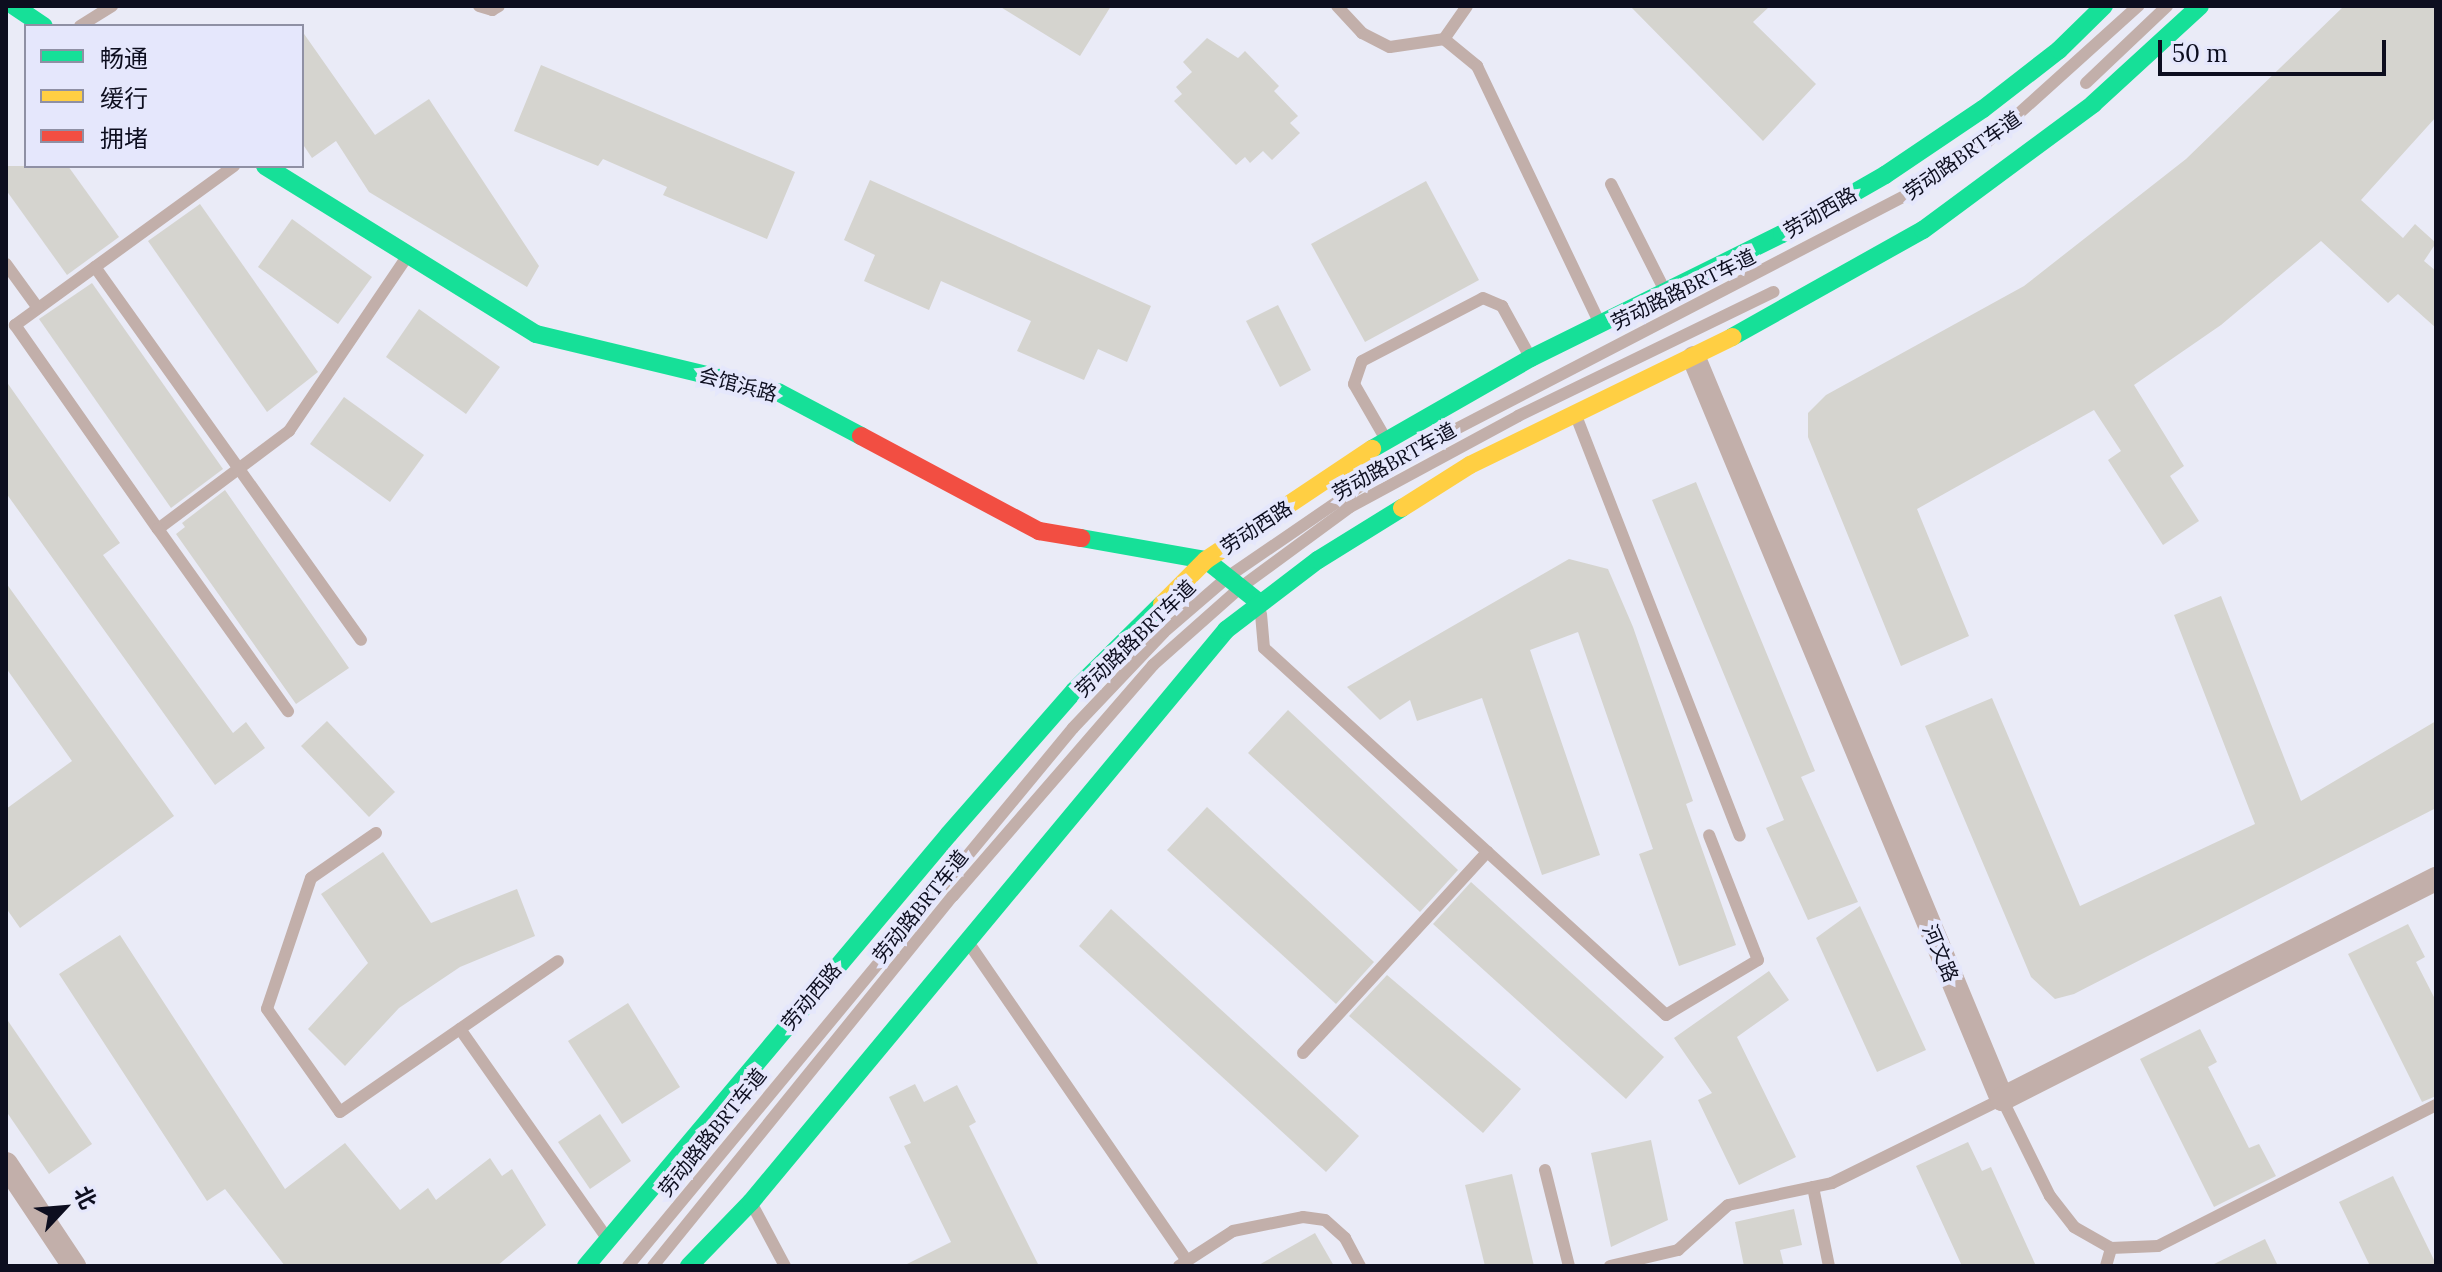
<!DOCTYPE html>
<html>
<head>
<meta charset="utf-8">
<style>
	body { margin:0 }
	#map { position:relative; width:2442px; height:1272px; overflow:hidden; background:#eaebf7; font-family:Lora,"Noto Sans SC",serif }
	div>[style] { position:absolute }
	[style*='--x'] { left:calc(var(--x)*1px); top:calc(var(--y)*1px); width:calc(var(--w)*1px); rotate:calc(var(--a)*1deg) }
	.building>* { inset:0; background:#d5d4cf }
	.lane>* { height:12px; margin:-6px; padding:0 6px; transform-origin:6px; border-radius:6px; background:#c2afaa }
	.street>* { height:24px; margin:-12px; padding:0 12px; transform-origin:12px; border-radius:12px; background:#c2afaa }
	.fast>* { height:18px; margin:-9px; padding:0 9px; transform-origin:9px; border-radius:9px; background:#16e098 }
	.slow>* { height:18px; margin:-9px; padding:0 9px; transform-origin:9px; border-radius:9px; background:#ffcf43 }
	.jam>* { height:18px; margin:-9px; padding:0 9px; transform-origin:9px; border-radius:9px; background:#f24e42 }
	span { translate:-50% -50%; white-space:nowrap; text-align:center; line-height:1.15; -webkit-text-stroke:8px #e5e7fc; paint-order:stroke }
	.street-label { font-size:20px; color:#0d0e1f }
	.frame { position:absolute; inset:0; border:8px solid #0d0e1f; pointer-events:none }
	.legend { position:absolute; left:24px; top:24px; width:280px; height:144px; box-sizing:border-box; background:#e5e7fc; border:2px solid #8f90a4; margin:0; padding:10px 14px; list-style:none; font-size:24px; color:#0d0e1f }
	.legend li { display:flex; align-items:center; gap:16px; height:40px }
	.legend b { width:40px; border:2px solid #8f90a4 }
	.north { position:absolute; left:24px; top:1168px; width:80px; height:80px; -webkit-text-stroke:6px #e5e7fc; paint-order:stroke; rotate:64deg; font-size:22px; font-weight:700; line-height:32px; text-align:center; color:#0d0e1f }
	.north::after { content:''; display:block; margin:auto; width:28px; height:36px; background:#0d0e1f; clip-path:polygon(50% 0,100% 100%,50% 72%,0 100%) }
	.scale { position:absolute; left:2158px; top:40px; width:228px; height:36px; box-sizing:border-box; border:4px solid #0d0e1f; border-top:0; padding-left:10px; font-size:24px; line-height:28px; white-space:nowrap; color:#0d0e1f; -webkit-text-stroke:6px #e5e7fc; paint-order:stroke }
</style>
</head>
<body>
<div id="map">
	<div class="building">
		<div style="clip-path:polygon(999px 6px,1111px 6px,1080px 56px)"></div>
		<div style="clip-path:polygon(1630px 6px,1770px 6px,1753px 22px,1816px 84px,1763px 141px)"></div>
		<div style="clip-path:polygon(2344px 6px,2436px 6px,2436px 117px,2361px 200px,2403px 238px,2415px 224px,2436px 243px,2424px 261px,2436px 271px,2436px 328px,2398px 294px,2388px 303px,2321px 241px,2221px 325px,2134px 385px,2184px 466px,2170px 476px,2199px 521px,2163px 545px,2108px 460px,2121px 451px,2094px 410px,1917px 509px,1969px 636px,1901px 666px,1808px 437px,1808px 413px,1826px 395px,2024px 286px,2186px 159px)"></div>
		<div style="clip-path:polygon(302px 31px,375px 135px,429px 99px,539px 266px,527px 287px,369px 192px,336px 141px,312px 158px,302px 143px)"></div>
		<div style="clip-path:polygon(1207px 38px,1238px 58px,1245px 51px,1279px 86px,1274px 91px,1298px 116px,1290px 123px,1300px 133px,1272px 160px,1263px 151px,1250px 163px,1245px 157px,1236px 165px,1174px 101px,1182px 94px,1176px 87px,1192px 72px,1183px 62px)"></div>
		<div style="clip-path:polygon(541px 65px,795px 172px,767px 239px,663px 195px,667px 187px,603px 159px,598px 166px,514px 131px)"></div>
		<div style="clip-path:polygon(6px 166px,68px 166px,119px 237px,67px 275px,6px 190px)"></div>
		<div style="clip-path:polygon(870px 180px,1151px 306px,1127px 362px,1098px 349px,1084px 380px,1017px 351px,1031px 321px,941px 281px,929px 310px,864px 281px,875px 255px,844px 240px)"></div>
		<div style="clip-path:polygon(1426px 181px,1479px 280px,1365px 342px,1311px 244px)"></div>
		<div style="clip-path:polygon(200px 204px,318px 372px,267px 412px,148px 241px)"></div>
		<div style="clip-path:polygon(292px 219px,372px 277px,338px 324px,258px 267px)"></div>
		<div style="clip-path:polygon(92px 283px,223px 469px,171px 508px,39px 319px)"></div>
		<div style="clip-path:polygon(1278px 305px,1311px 370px,1280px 387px,1246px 321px)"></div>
		<div style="clip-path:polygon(419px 309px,500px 367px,466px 414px,386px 357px)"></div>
		<div style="clip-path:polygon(6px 381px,120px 543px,103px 555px,233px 733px,246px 722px,265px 748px,215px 785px,6px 493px)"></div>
		<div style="clip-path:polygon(344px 397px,424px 455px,390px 502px,310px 444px)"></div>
		<div style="clip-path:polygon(1696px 482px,1815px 771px,1801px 777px,1858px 902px,1808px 920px,1766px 828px,1784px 820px,1652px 500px)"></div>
		<div style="clip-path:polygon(225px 490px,349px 668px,296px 704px,176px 534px,185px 527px,182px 523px)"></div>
		<div style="clip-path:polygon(1569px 559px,1608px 569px,1633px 627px,1693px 801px,1686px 804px,1736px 945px,1679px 966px,1639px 854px,1653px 849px,1578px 632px,1530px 650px,1600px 855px,1542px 875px,1482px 698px,1417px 721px,1410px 700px,1380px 720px,1347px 687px)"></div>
		<div style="clip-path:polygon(6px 583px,174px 816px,20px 928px,6px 908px,6px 809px,72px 761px,6px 668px)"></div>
		<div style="clip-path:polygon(2221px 596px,2301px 801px,2436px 721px,2436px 808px,2074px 994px,2055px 999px,2031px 977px,1925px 726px,1992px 698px,2080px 906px,2255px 824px,2174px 615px)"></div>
		<div style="clip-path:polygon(1288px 710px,1458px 870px,1420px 912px,1248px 753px)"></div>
		<div style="clip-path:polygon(327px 721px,395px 792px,369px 817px,301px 746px)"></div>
		<div style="clip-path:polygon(1207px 807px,1374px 962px,1336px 1004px,1167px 850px)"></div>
		<div style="clip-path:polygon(383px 852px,431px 923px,517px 889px,535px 936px,460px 967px,399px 1008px,345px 1066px,308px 1029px,368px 963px,321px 894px)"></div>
		<div style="clip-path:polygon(1471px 882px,1664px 1057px,1626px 1099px,1433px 924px)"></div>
		<div style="clip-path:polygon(1860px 906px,1926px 1050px,1877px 1072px,1816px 938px)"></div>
		<div style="clip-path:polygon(1111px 909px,1359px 1136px,1326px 1172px,1079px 946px)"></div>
		<div style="clip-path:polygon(2408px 924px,2425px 957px,2416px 962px,2436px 1001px,2436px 1096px,2422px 1102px,2348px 954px)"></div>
		<div style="clip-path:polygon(120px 935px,285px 1189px,345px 1143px,400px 1210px,428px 1188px,436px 1200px,490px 1158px,502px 1176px,512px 1169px,546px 1225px,497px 1266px,285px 1266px,225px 1189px,207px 1201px,59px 974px)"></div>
		<div style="clip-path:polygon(1769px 971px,1789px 1000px,1737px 1037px,1796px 1157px,1739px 1185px,1698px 1100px,1712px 1093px,1674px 1038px)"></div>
		<div style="clip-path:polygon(1387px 975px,1521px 1089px,1483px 1133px,1349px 1016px)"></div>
		<div style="clip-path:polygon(628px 1003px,680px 1087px,622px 1124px,568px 1041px)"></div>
		<div style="clip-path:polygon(6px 1018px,92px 1144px,49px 1174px,6px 1111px)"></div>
		<div style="clip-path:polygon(2200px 1029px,2217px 1062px,2208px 1067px,2249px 1148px,2259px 1144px,2276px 1176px,2214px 1207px,2140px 1059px)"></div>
		<div style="clip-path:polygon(915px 1084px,924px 1102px,957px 1085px,976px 1122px,969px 1126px,1039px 1266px,903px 1266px,951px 1242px,904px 1146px,911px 1143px,889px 1097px)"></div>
		<div style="clip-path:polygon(600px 1114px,631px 1161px,590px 1189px,558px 1142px)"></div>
		<div style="clip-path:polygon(1651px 1140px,1668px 1220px,1611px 1247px,1591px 1153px)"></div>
		<div style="clip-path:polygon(1968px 1142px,1982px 1171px,1991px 1167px,2036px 1266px,1962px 1266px,1916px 1166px)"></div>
		<div style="clip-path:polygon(1512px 1174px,1534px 1266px,1485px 1266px,1465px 1185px)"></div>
		<div style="clip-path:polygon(2393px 1176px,2436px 1264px,2436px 1266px,2370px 1266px,2339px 1202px)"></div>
		<div style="clip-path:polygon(1794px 1209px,1802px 1245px,1780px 1250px,1784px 1266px,1744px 1266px,1735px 1222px)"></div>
		<div style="clip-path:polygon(1315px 1233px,1334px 1266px,1257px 1266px)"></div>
		<div style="clip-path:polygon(2265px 1239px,2278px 1266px,2210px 1266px)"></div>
	</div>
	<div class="lane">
		<div style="--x:479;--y:6;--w:14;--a:17"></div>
		<div style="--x:492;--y:10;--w:8;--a:-30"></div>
		<div style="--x:1337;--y:6;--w:37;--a:47"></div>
		<div style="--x:1362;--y:33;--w:31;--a:27"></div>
		<div style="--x:1390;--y:47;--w:55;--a:-8.4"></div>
		<div style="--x:1444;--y:39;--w:40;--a:-55.1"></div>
		<div style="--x:80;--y:26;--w:38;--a:-32"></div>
		<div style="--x:1444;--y:39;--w:43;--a:39.3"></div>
		<div style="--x:1477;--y:66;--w:281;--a:64.5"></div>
		<div style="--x:2086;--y:83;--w:112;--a:-43.5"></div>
		<div style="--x:234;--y:166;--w:271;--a:144"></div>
		<div style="--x:15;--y:325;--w:249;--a:55"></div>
		<div style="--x:158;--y:529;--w:164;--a:-36.8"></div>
		<div style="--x:289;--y:431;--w:209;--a:-55.9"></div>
		<div style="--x:1611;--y:184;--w:115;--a:63.2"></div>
		<div style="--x:6;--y:264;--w:54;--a:54"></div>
		<div style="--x:95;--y:267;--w:458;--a:54.5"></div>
		<div style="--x:1578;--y:421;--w:445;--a:68.7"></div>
		<div style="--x:1384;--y:436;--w:60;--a:-120"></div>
		<div style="--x:1354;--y:384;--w:24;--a:-71"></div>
		<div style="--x:1362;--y:361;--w:136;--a:-27.5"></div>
		<div style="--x:1483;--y:298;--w:21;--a:23"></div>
		<div style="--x:1502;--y:306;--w:56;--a:61.1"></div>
		<div style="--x:158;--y:529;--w:224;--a:54.5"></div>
		<div style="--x:1261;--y:614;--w:34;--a:85"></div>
		<div style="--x:1264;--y:648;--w:544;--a:42.39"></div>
		<div style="--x:1666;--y:1015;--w:107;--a:-30.9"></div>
		<div style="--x:1758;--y:960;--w:134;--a:-111.4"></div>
		<div style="--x:376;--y:833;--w:79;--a:145.3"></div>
		<div style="--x:311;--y:878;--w:138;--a:108.6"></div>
		<div style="--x:267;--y:1009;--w:126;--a:54.7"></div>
		<div style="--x:340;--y:1112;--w:265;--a:-34.7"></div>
		<div style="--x:970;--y:945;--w:383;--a:55.5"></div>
		<div style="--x:460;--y:1029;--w:251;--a:54.9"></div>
		<div style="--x:1303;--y:1053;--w:273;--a:-47.5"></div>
		<div style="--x:1545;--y:1170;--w:99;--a:76"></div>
		<div style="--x:1813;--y:1187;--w:81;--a:78.6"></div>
		<div style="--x:754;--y:1208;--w:66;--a:61.9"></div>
		<div style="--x:628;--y:1266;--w:698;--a:-50.4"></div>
		<div style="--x:1073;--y:728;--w:132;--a:-46.5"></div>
		<div style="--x:1164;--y:632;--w:86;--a:-40.7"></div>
		<div style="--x:1229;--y:576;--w:214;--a:-34.4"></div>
		<div style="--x:1406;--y:455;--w:581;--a:-27.45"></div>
		<div style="--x:1922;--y:187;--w:78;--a:-34.5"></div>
		<div style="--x:1986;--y:143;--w:205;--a:-42"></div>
		<div style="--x:653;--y:1266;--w:476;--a:-51"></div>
		<div style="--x:953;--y:896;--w:306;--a:-49.1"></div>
		<div style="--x:1153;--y:665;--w:118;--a:-41.6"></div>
		<div style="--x:1241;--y:587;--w:135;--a:-36.3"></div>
		<div style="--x:1350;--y:507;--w:191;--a:-28.4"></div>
		<div style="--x:1518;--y:416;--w:284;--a:-25.9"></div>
		<div style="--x:1179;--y:1266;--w:64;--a:-32.9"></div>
		<div style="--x:1233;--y:1231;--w:71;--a:-11.3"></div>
		<div style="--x:1303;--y:1217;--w:22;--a:8"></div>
		<div style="--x:1325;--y:1220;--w:27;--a:42"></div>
		<div style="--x:1345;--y:1238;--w:32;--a:62"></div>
		<div style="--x:1610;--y:1266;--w:70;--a:-13.2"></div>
		<div style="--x:1678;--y:1250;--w:67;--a:-42"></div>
		<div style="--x:1728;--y:1205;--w:106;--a:-11.9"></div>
		<div style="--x:1832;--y:1183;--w:190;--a:-26.3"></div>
		<div style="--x:2002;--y:1099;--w:108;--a:63.7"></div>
		<div style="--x:2050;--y:1196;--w:39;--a:52"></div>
		<div style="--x:2074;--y:1227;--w:43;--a:29.6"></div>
		<div style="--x:2111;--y:1248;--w:47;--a:-2.4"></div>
		<div style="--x:2158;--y:1246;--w:312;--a:-26.9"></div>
		<div style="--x:2106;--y:1266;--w:19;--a:-74"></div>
	</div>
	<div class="street">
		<div style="--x:1694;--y:358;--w:802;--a:67.43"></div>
		<div style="--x:2002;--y:1099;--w:487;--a:-26.9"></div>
		<div style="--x:6;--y:1164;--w:123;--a:56.3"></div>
	</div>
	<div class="fast">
		<div style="--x:14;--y:6;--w:36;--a:34"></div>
		<div style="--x:265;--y:166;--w:319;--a:31.8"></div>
		<div style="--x:536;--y:334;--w:249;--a:13.5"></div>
		<div style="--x:778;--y:392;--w:94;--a:27.9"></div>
		<div style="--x:1732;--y:337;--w:219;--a:-29.3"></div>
		<div style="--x:1923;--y:230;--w:212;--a:-36.5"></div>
		<div style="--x:2093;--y:104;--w:145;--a:-42.5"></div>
		<div style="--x:1372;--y:449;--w:183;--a:-29.8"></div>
		<div style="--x:1531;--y:358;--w:280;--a:-26.3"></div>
		<div style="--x:1782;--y:234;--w:119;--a:-29.8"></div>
		<div style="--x:1885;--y:175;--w:118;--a:-34"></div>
		<div style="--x:1983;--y:109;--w:96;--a:-37.8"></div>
		<div style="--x:2059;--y:50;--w:63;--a:-44.4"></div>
		<div style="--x:1081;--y:538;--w:127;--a:10"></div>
		<div style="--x:1206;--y:560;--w:69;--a:38.5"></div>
		<div style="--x:586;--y:1266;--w:564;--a:-49.96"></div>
		<div style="--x:949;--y:834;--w:190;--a:-48.8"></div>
		<div style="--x:1074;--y:691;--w:124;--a:-44.7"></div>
		<div style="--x:689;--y:1266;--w:89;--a:-45.9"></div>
		<div style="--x:751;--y:1202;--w:744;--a:-50.29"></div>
		<div style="--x:1226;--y:630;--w:116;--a:-37.3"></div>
		<div style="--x:1318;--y:560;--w:99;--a:-31.8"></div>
	</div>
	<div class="slow">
		<div style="--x:1402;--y:508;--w:80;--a:-32.3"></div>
		<div style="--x:1470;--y:465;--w:292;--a:-26"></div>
		<div style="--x:1162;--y:604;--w:62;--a:-45"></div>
		<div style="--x:1206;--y:560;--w:200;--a:-33.8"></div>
	</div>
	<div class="jam">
		<div style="--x:861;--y:436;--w:202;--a:28.1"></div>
		<div style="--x:1039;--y:531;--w:43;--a:9.5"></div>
	</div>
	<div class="street-label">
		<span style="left:1962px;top:155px;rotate:-35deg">劳动路BRT车道</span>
		<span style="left:1820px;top:212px;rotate:-30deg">劳动西路</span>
		<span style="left:1683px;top:289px;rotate:-26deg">劳动路路BRT车道</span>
		<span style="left:738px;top:384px;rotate:15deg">会馆浜路</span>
		<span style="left:1394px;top:461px;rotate:-29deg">劳动路BRT车道</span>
		<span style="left:1256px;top:527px;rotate:-33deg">劳动西路</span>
		<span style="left:1135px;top:638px;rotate:-44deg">劳动路路BRT车道</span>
		<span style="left:920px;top:906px;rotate:-51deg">劳动路BRT车道</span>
		<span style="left:1941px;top:953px;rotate:67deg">河文路</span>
		<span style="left:811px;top:996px;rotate:-50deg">劳动西路</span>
		<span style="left:712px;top:1132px;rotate:-51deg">劳动路路BRT车道</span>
	</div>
	<div class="frame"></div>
	<ul class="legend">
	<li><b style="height:10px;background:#16e098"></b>畅通</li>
	<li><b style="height:10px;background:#ffcf43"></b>缓行</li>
	<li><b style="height:10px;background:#f24e42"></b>拥堵</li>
	</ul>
	<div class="north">北</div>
	<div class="scale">50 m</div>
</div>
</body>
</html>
